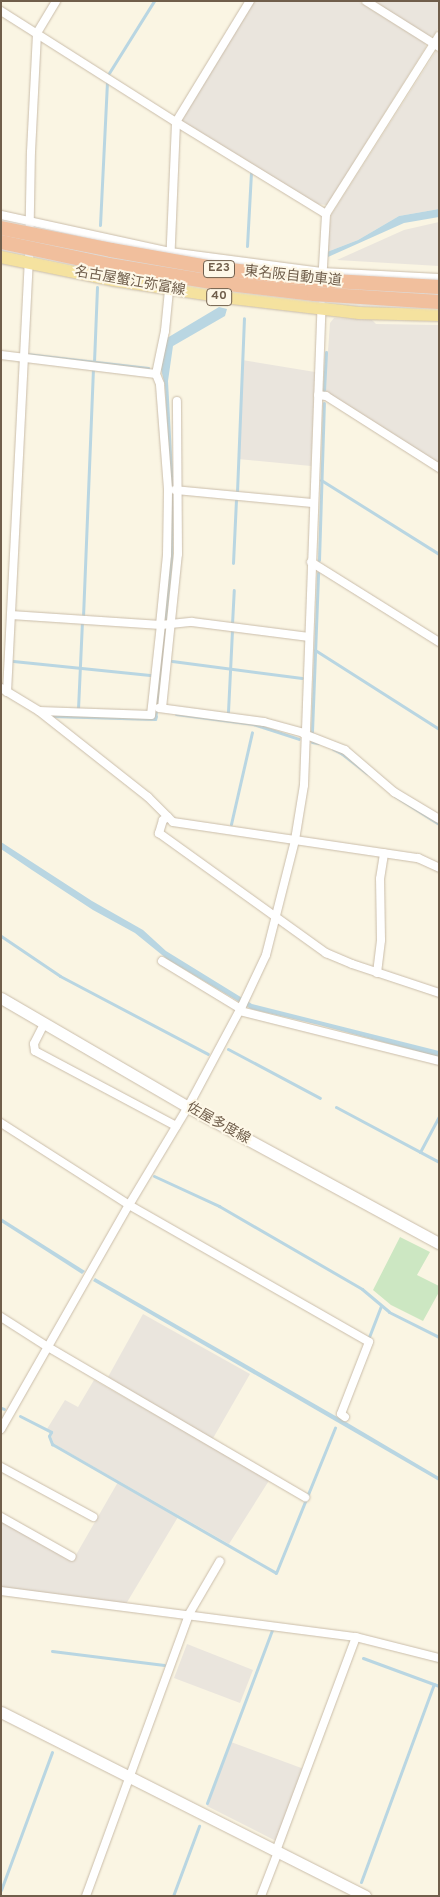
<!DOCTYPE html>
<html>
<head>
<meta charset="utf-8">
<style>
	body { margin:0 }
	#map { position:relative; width:440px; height:1897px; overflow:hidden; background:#faf5e3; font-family:Overpass,"Noto Sans JP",sans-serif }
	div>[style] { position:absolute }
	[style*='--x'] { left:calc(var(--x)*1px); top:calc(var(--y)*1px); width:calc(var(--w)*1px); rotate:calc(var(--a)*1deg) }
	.industrial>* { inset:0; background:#eae5dd }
	.green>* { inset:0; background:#cce7c2 }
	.water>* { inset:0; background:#b9d6e2 }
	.stream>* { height:3px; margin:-1.5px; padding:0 1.5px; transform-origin:1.5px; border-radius:1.5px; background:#b9d6e2 }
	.roads { filter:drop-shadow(0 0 1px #cabdaa) drop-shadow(0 0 1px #cabdaa) }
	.street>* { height:8px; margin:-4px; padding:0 4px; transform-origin:4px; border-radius:4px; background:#fff }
	.secondary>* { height:11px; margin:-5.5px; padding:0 5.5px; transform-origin:5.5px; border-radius:5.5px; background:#fff }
	.primary>* { height:12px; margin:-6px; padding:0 6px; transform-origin:6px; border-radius:6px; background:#f5e29f }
	.bridges { filter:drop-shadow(0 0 1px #ddd8d4) drop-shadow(0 0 1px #ddd8d4) }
	.highway-bridge>* { height:14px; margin:-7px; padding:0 7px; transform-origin:7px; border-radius:7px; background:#f1bf9d }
	span { translate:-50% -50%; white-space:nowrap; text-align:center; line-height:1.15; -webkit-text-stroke:4px #fef8e8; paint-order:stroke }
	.shield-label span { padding:1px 4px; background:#fef8e8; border:1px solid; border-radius:4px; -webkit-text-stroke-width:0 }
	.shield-label { font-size:12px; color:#705e4b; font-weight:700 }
	.street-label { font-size:14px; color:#705e4b }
	.frame { position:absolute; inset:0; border:2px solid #705e4b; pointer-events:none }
</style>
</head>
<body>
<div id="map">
	<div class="industrial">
		<div style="clip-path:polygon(253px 1px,358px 1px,425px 43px,426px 47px,327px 205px,316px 204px,182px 121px,181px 115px)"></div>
		<div style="clip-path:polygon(372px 1px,439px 1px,439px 27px,434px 35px,429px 37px)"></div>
		<div style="clip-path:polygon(436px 51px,439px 53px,439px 209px,399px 216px,358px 240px,327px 252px,331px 215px)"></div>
		<div style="clip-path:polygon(439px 222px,439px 266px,337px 260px,404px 230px)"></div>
		<div style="clip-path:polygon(334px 318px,372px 320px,376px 324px,439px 325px,439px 464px,324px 391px,326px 352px,328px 351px,330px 323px)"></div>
		<div style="clip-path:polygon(242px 360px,315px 372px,311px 466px,238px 459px)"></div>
		<div style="clip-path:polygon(143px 1314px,250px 1374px,212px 1440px,108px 1377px)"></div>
		<div style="clip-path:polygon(94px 1380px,270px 1479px,229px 1544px,54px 1444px,51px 1436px,52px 1432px,47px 1429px,65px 1400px,78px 1407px)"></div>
		<div style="clip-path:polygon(118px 1482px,178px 1517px,126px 1604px,1px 1588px,1px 1519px,73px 1560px)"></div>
		<div style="clip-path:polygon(187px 1644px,253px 1670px,240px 1703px,174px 1678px)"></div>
		<div style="clip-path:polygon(231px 1742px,304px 1769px,276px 1841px,207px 1806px)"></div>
	</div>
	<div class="green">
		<div style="clip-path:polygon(400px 1237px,430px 1252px,417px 1275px,439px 1286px,439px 1292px,423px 1321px,391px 1305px,373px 1290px)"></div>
	</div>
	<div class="water">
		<div style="clip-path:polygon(439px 209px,439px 217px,404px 223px,328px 257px,327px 252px,358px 240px,399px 216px)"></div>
		<div style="clip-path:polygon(219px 307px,227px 309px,225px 316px,173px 346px,168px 381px,174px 492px,173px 559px,157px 721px,155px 718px,170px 555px,171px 491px,165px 386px,161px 369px,167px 338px)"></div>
		<div style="clip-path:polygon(1px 842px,92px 901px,143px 930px,166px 951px,252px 1004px,439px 1051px,439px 1057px,319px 1025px,251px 1009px,167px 959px,135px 933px,93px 910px,32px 870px,1px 849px)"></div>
		<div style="clip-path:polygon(1px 1218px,85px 1271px,82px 1274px,1px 1222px)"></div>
		<div style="clip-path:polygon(95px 1278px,346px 1422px,439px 1477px,439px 1481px,93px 1281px)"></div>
	</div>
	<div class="stream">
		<div style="--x:109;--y:73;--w:85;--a:-58"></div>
		<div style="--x:100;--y:225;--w:143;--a:-87.2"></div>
		<div style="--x:247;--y:246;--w:73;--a:-86.9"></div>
		<div style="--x:26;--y:354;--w:123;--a:6.5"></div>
		<div style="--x:94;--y:362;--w:75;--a:-87.7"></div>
		<div style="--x:324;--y:391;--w:39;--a:-87"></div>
		<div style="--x:321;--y:480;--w:139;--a:32.1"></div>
		<div style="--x:237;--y:492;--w:174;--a:-87.7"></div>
		<div style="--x:319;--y:560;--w:157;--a:-88.2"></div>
		<div style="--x:233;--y:563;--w:63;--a:-87.3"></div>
		<div style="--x:83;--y:617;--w:248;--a:-87.7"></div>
		<div style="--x:232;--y:624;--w:34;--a:-87"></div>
		<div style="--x:315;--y:650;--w:147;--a:32.5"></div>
		<div style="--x:13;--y:661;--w:140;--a:5.8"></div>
		<div style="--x:172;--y:661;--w:131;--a:7.5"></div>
		<div style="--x:78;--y:709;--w:87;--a:-87.4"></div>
		<div style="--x:228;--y:712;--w:82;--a:-87.2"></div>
		<div style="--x:176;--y:714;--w:78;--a:7.4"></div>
		<div style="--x:253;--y:724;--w:48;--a:18.1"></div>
		<div style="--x:52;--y:716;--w:103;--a:1.7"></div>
		<div style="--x:155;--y:719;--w:3;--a:-72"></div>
		<div style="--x:312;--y:732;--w:159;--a:-87.8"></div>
		<div style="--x:312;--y:742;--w:6;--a:9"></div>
		<div style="--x:333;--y:749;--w:9;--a:27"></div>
		<div style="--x:341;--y:753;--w:33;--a:38"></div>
		<div style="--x:395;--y:796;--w:52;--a:32.5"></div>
		<div style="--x:231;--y:824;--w:94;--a:-77.1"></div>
		<div style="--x:1;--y:936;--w:71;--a:34.1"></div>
		<div style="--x:60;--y:976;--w:167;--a:27.8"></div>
		<div style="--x:228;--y:1049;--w:104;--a:28"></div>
		<div style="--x:336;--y:1107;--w:117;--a:28.1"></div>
		<div style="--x:420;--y:1152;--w:40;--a:-62"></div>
		<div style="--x:154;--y:1176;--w:72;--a:24.8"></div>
		<div style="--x:219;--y:1206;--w:165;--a:30.1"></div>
		<div style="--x:362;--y:1289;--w:35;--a:40"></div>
		<div style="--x:389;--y:1312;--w:56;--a:26.6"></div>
		<div style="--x:369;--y:1337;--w:33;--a:-69"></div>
		<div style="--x:1;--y:1408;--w:3;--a:18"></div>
		<div style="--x:20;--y:1416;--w:35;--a:27"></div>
		<div style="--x:51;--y:1432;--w:4;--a:117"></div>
		<div style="--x:49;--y:1436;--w:9;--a:69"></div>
		<div style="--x:52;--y:1444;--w:258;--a:29.9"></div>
		<div style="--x:276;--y:1573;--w:157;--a:-67.9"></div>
		<div style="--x:52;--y:1651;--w:113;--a:7.1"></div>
		<div style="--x:363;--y:1658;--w:81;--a:20.2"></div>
		<div style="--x:207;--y:1803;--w:185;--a:-69.4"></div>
		<div style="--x:361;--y:1882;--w:211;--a:-69.8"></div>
		<div style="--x:1;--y:1890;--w:147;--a:-69.7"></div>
		<div style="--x:173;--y:1896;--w:75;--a:-69.6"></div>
	</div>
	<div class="roads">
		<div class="street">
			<div style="--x:366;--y:1;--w:86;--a:32.2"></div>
			<div style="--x:1;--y:11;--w:207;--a:32.4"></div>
			<div style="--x:176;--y:122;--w:176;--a:31.5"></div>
			<div style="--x:1;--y:215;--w:173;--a:12.3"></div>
			<div style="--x:170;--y:252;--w:153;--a:7.5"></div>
			<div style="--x:322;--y:272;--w:117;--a:2.9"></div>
			<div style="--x:322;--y:284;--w:70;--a:-86.7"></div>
			<div style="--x:326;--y:214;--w:211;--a:-57.6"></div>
			<div style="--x:1;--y:355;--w:156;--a:7"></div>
			<div style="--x:318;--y:395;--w:8;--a:7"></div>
			<div style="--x:326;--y:396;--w:134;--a:32.5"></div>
			<div style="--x:175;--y:490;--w:139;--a:5.4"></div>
			<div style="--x:311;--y:562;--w:151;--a:32"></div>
			<div style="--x:11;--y:615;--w:150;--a:3.8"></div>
			<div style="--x:161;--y:625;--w:31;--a:-6"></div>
			<div style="--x:192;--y:622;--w:118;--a:7.3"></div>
			<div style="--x:160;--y:625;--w:70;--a:-84.3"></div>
			<div style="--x:167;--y:555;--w:66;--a:-89.1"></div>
			<div style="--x:168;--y:489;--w:105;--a:-94.4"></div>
			<div style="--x:160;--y:384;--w:11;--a:-112"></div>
			<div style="--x:156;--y:374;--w:44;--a:-78.2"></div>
			<div style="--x:165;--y:331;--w:41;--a:-84.4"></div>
			<div style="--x:169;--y:290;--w:168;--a:-87.6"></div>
			<div style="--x:176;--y:122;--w:142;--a:-58.6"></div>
			<div style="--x:1;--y:688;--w:44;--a:31.2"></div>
			<div style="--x:39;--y:711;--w:139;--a:38.3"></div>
			<div style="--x:148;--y:797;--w:35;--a:45"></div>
			<div style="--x:173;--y:822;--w:248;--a:8.4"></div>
			<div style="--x:418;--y:858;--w:23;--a:25"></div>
			<div style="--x:7;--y:692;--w:430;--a:-87.1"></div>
			<div style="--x:29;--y:263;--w:111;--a:-89"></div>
			<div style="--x:31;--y:152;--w:119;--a:-87.1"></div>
			<div style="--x:37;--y:33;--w:37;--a:-59"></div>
			<div style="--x:159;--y:708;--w:106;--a:7.6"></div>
			<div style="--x:264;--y:722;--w:41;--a:15.4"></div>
			<div style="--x:162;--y:708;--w:155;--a:-84.1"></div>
			<div style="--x:178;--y:554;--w:153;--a:-90.4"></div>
			<div style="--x:39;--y:711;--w:112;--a:2"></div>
			<div style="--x:151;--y:715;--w:91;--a:-83.7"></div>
			<div style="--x:304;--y:734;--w:44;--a:21.3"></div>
			<div style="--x:345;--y:750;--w:65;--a:40.6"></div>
			<div style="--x:394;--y:792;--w:52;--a:31"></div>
			<div style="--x:168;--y:817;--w:6;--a:149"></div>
			<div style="--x:163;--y:820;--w:14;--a:107"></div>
			<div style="--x:159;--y:833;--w:206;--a:35.7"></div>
			<div style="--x:326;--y:953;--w:28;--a:23"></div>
			<div style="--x:352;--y:964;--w:92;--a:18.4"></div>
			<div style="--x:162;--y:961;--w:92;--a:31.3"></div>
			<div style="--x:377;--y:973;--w:33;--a:-83"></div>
			<div style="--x:381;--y:940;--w:61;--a:-90.9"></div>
			<div style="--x:380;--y:879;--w:26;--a:-81"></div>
			<div style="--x:240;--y:1011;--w:205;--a:14.1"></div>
			<div style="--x:44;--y:1024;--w:22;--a:117"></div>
			<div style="--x:34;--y:1044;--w:7;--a:82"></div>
			<div style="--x:35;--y:1051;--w:160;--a:28"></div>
			<div style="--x:1;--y:1123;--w:152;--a:32.6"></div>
			<div style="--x:129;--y:1205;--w:276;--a:29.7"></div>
			<div style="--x:369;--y:1342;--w:77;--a:111.3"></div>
			<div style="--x:341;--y:1414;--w:5;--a:37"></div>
			<div style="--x:1;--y:1317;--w:56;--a:32.6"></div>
			<div style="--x:48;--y:1347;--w:298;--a:30.3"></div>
			<div style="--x:1;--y:1429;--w:258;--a:-60.3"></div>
			<div style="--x:129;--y:1205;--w:114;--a:-59"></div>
			<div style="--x:188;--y:1107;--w:115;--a:-61.9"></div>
			<div style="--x:242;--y:1006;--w:56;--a:-64.8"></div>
			<div style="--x:266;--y:955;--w:119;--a:-75.8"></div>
			<div style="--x:295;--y:840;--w:56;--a:-80.7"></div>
			<div style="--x:304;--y:785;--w:480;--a:-87.9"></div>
			<div style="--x:1;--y:1467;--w:105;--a:28.5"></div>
			<div style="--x:1;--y:1517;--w:81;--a:29.4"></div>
			<div style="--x:1;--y:1591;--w:358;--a:7.4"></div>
			<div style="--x:356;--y:1637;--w:86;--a:14.2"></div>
			<div style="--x:276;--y:1851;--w:228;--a:-69.5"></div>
			<div style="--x:86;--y:1896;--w:300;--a:-69.9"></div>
			<div style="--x:189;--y:1614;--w:61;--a:-59.7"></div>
			<div style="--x:261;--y:1896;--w:47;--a:-68.9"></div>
		</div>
		<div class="secondary">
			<div style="--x:1;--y:998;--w:216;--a:30.2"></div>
			<div style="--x:188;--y:1107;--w:285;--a:28.5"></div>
			<div style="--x:1;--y:1712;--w:408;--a:26.8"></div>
		</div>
		<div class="primary">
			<div style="--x:1;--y:257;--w:114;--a:11.6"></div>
			<div style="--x:113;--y:280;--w:120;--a:8.6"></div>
			<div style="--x:232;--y:298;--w:128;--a:6.7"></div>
			<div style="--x:359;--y:313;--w:80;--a:1.4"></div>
		</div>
	</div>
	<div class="bridges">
		<div class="highway-bridge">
			<div style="--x:1;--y:228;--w:112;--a:11.3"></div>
			<div style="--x:111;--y:250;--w:105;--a:9.9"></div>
			<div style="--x:214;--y:268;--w:102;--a:6.8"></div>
			<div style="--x:315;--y:280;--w:124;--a:3.2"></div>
			<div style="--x:1;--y:242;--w:110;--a:12"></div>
			<div style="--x:109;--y:265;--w:104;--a:9.4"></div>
			<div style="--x:212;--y:282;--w:103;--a:6.7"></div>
			<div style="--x:314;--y:294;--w:125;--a:3.7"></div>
		</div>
	</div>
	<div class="shield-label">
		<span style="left:219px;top:269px">E23</span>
		<span style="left:219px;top:297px">40</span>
	</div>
	<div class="street-label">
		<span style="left:293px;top:277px;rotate:6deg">東名阪自動車道</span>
		<span style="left:130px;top:282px;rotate:10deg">名古屋蟹江弥富線</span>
		<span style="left:218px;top:1124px;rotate:29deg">佐屋多度線</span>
	</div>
	<div class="frame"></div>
</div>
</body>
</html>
